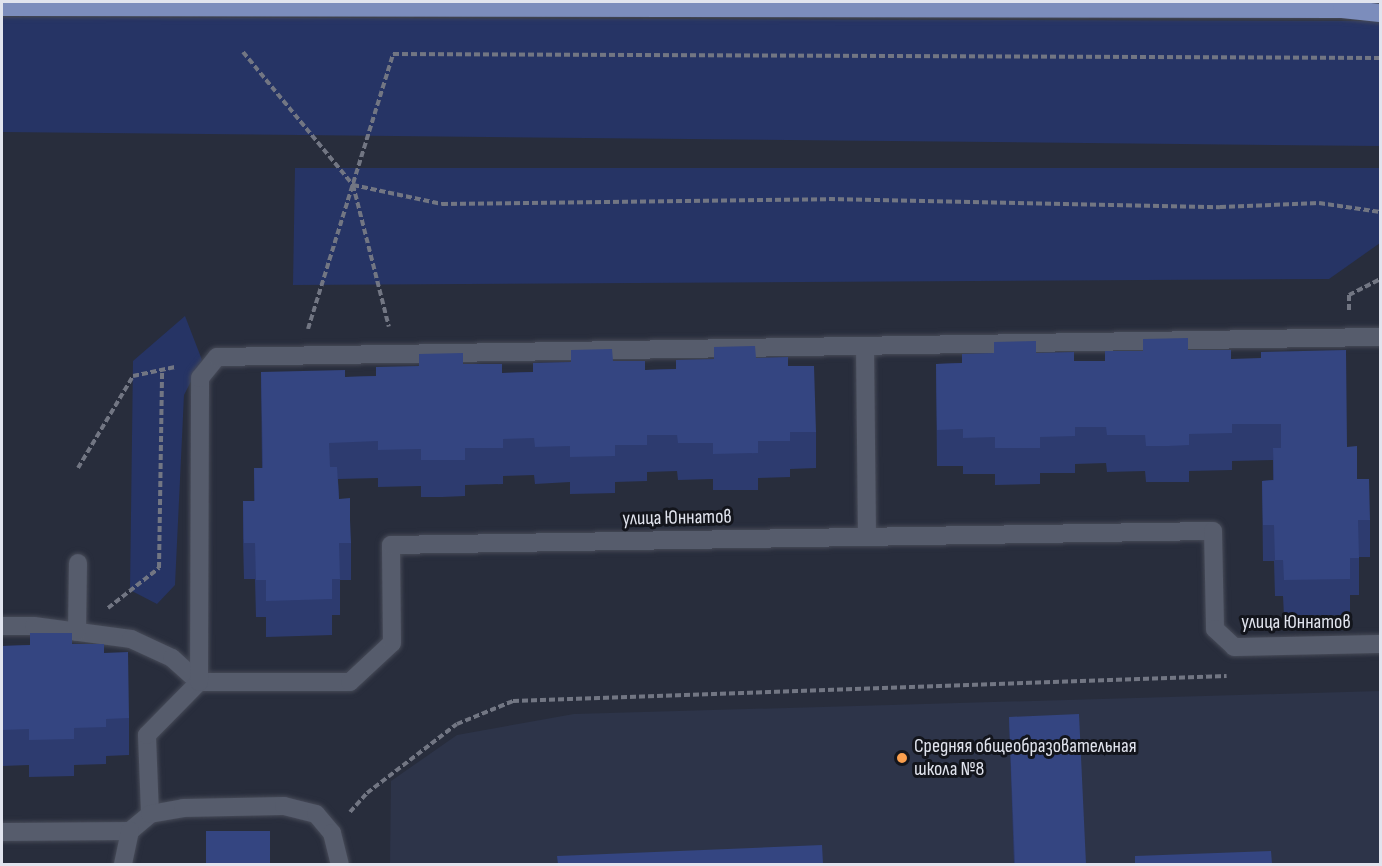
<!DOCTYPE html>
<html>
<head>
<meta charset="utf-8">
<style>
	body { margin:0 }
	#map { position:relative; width:1382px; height:866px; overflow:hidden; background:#282d3c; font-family:"Sofia Sans Condensed",sans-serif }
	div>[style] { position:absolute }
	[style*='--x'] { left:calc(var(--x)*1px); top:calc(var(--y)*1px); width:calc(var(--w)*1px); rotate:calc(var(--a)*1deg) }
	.built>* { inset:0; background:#2d3449 }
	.green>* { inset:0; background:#263465 }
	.path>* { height:4px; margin-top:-2px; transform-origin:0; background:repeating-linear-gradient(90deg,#727683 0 6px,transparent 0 9px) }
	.roads { filter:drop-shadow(0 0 2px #474b58) drop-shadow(0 0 2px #474b58) }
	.minor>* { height:18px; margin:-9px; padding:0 9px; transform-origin:9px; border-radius:9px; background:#565c6c }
	.major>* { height:18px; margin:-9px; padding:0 9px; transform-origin:9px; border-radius:9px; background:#7c8dbc }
	.wall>* { inset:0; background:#2d3b6f }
	.building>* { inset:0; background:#344581 }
	.dots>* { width:16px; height:16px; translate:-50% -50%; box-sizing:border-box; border:3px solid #13151c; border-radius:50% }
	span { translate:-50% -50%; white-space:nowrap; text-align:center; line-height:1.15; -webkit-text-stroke:6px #13151c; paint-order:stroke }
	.street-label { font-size:20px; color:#e1e4ee }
	.poi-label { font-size:20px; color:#e1e4ee }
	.left { translate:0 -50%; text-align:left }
	.frame { position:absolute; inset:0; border:3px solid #e1e4ee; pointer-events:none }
</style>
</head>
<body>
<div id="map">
	<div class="built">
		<div style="clip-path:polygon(1380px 691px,1380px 864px,390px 864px,391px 781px,457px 735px,574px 714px)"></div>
	</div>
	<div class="green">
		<div style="clip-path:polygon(2px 17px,1380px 21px,1380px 146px,2px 132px)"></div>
		<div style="clip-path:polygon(295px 168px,1380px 168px,1380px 243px,1329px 279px,293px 285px)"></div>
		<div style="clip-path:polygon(185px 316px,202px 360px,184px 395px,175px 585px,157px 604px,130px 590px,133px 361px)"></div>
	</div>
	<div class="path">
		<div style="--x:243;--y:52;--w:173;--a:50.4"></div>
		<div style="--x:353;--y:185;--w:146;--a:75.8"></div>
		<div style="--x:353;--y:185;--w:91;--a:12.1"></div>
		<div style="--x:442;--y:204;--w:387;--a:-0.7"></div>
		<div style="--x:829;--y:199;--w:391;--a:1.2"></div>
		<div style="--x:1220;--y:207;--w:99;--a:-2.3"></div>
		<div style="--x:1319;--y:203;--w:62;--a:8.4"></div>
		<div style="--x:1349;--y:310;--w:15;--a:-90"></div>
		<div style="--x:1349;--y:295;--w:35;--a:-27"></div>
		<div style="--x:308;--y:329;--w:288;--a:-72.8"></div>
		<div style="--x:393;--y:54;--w:987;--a:0.23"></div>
		<div style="--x:78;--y:468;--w:107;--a:-59.1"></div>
		<div style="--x:133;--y:376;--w:43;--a:-12.1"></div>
		<div style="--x:108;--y:608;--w:65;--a:-38.1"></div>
		<div style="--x:159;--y:568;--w:198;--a:-89.1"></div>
		<div style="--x:350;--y:812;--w:25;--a:-48"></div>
		<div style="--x:367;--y:793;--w:113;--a:-37.5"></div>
		<div style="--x:457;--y:724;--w:61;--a:-22.3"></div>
		<div style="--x:513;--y:701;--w:714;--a:-2.01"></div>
	</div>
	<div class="roads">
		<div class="minor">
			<div style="--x:865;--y:346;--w:191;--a:89.4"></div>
			<div style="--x:2;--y:626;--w:32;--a:0"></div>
			<div style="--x:34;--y:626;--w:98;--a:7.6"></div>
			<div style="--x:131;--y:639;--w:45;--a:24.9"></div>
			<div style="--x:172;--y:658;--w:36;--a:42"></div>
			<div style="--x:199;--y:682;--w:151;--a:0"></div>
			<div style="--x:350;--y:682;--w:57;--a:-42.9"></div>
			<div style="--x:392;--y:643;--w:98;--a:-90.6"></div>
			<div style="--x:391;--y:545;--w:822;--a:-0.98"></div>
			<div style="--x:1213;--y:531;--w:98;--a:88.8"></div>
			<div style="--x:1215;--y:629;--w:26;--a:43"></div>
			<div style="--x:1234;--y:647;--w:146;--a:-1.2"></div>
			<div style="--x:77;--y:632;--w:69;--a:-89.2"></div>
			<div style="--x:150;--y:814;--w:79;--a:-92.2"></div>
			<div style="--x:147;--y:735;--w:74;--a:-45.5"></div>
			<div style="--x:199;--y:682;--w:304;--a:-89.8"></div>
			<div style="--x:200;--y:378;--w:27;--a:-51"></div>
			<div style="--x:217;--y:357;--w:1163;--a:-0.99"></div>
			<div style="--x:2;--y:832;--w:128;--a:-0.4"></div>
			<div style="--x:130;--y:831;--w:26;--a:-40"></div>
			<div style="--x:150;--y:814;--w:34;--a:-10"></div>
			<div style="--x:183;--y:808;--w:101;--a:-1.1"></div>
			<div style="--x:284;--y:806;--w:33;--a:14"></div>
			<div style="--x:316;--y:814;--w:25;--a:50"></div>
			<div style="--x:332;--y:833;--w:32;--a:76"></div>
			<div style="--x:123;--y:864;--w:34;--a:-78"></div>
		</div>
		<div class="major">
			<div style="--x:2;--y:7;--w:1340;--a:0.09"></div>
			<div style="--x:1342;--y:9;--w:38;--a:6"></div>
		</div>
	</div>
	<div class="wall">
		<div style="clip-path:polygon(1188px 350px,1231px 359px,1347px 447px,1370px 520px,1370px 557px,1359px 557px,1359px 595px,1350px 595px,1350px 615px,1284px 616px,1283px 596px,1275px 596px,1274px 561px,1263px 561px,1262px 481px,1273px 480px,1273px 460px,1232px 461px,1232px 470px,1189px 471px,1189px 482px,1146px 482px,1145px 471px,1107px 472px,1106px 463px,1075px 464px,1075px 473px,1040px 473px,1040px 484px,995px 485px,995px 474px,963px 474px,963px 466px,937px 466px,936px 364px,962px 363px,1036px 353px,1074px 361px,1105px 361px)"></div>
		<div style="clip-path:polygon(756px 358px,788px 366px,816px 432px,816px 468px,790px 469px,790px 477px,758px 478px,758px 490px,713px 490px,713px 479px,678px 480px,677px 471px,647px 472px,647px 481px,615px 482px,615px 493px,570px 494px,570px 482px,535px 484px,534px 475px,503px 476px,503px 484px,465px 485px,465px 496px,442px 497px,421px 497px,421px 486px,378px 487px,378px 478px,338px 479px,339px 499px,351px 543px,351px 580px,340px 580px,340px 615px,332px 615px,332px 635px,266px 637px,266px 617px,256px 617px,255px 579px,244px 579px,243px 538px,243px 501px,254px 501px,254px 468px,262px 468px,261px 372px,345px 377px,376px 376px,463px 364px,502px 373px,533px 372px,613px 361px,645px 370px,676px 369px)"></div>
		<div style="clip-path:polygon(72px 644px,104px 653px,129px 718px,129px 755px,106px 756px,106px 764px,74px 765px,74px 776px,29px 777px,29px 765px,2px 766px,2px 646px)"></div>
		<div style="clip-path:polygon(1009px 717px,1086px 864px,1014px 864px)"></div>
	</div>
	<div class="building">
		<div style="clip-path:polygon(1188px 338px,1188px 350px,1231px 350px,1231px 359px,1261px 358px,1261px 352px,1346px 350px,1347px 447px,1357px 446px,1357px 479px,1369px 479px,1370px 520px,1358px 520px,1359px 558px,1350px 558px,1350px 579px,1284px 580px,1283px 560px,1275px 560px,1274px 525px,1263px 525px,1262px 481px,1274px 480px,1273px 448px,1281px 448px,1281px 424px,1232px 424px,1232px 433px,1189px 434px,1189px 445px,1168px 446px,1146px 446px,1145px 435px,1107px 435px,1106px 427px,1075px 427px,1075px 436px,1040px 437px,1040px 448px,995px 448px,995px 437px,963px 438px,963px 429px,937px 430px,936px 364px,962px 363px,962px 354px,994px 353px,994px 342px,1036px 341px,1036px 353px,1074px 352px,1074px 361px,1105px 361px,1105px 351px,1143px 351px,1143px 339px)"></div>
		<div style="clip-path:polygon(755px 346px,756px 358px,788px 357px,788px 366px,814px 366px,816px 432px,790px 432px,790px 441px,758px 441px,758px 453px,713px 454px,713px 443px,678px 443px,677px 435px,647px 435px,647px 445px,615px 445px,615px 456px,570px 457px,570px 446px,535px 447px,534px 438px,503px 439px,503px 448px,465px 448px,465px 460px,421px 460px,421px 449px,378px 450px,378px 441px,329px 443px,330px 467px,337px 467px,339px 499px,350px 498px,350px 520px,351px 543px,339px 543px,340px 579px,332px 579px,332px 599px,266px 601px,266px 580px,256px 580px,255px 543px,244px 543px,243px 501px,255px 501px,254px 468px,263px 468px,261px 372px,345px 370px,345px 377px,376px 376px,376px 367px,419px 366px,419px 354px,463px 353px,463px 364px,502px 364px,502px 373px,533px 372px,533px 363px,571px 362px,571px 350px,612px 349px,613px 361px,645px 361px,645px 370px,676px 369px,676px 360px,714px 359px,714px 347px)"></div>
		<div style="clip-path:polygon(30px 633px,72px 633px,72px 644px,104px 644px,104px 653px,128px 652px,129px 718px,106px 719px,106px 727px,74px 728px,74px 739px,29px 740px,29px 729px,2px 730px,2px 646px,30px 645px)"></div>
		<div style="clip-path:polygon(1079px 714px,1086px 864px,1015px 864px,1009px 717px)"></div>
		<div style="clip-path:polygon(206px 831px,270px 831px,270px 864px,206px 864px)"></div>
		<div style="clip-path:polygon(822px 845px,823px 864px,558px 864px,557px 856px)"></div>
		<div style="clip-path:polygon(1271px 851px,1272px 864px,1135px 864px,1135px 856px)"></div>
	</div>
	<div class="dots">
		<div style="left:902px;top:758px;background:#fa9f4e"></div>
	</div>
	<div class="street-label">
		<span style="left:677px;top:518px;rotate:-1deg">улица Юннатов</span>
		<span style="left:1296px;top:622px">улица Юннатов</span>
	</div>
	<div class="poi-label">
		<span class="left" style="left:914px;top:758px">Средняя общеобразовательная<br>школа №8</span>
	</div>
	<div class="frame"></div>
</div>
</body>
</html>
